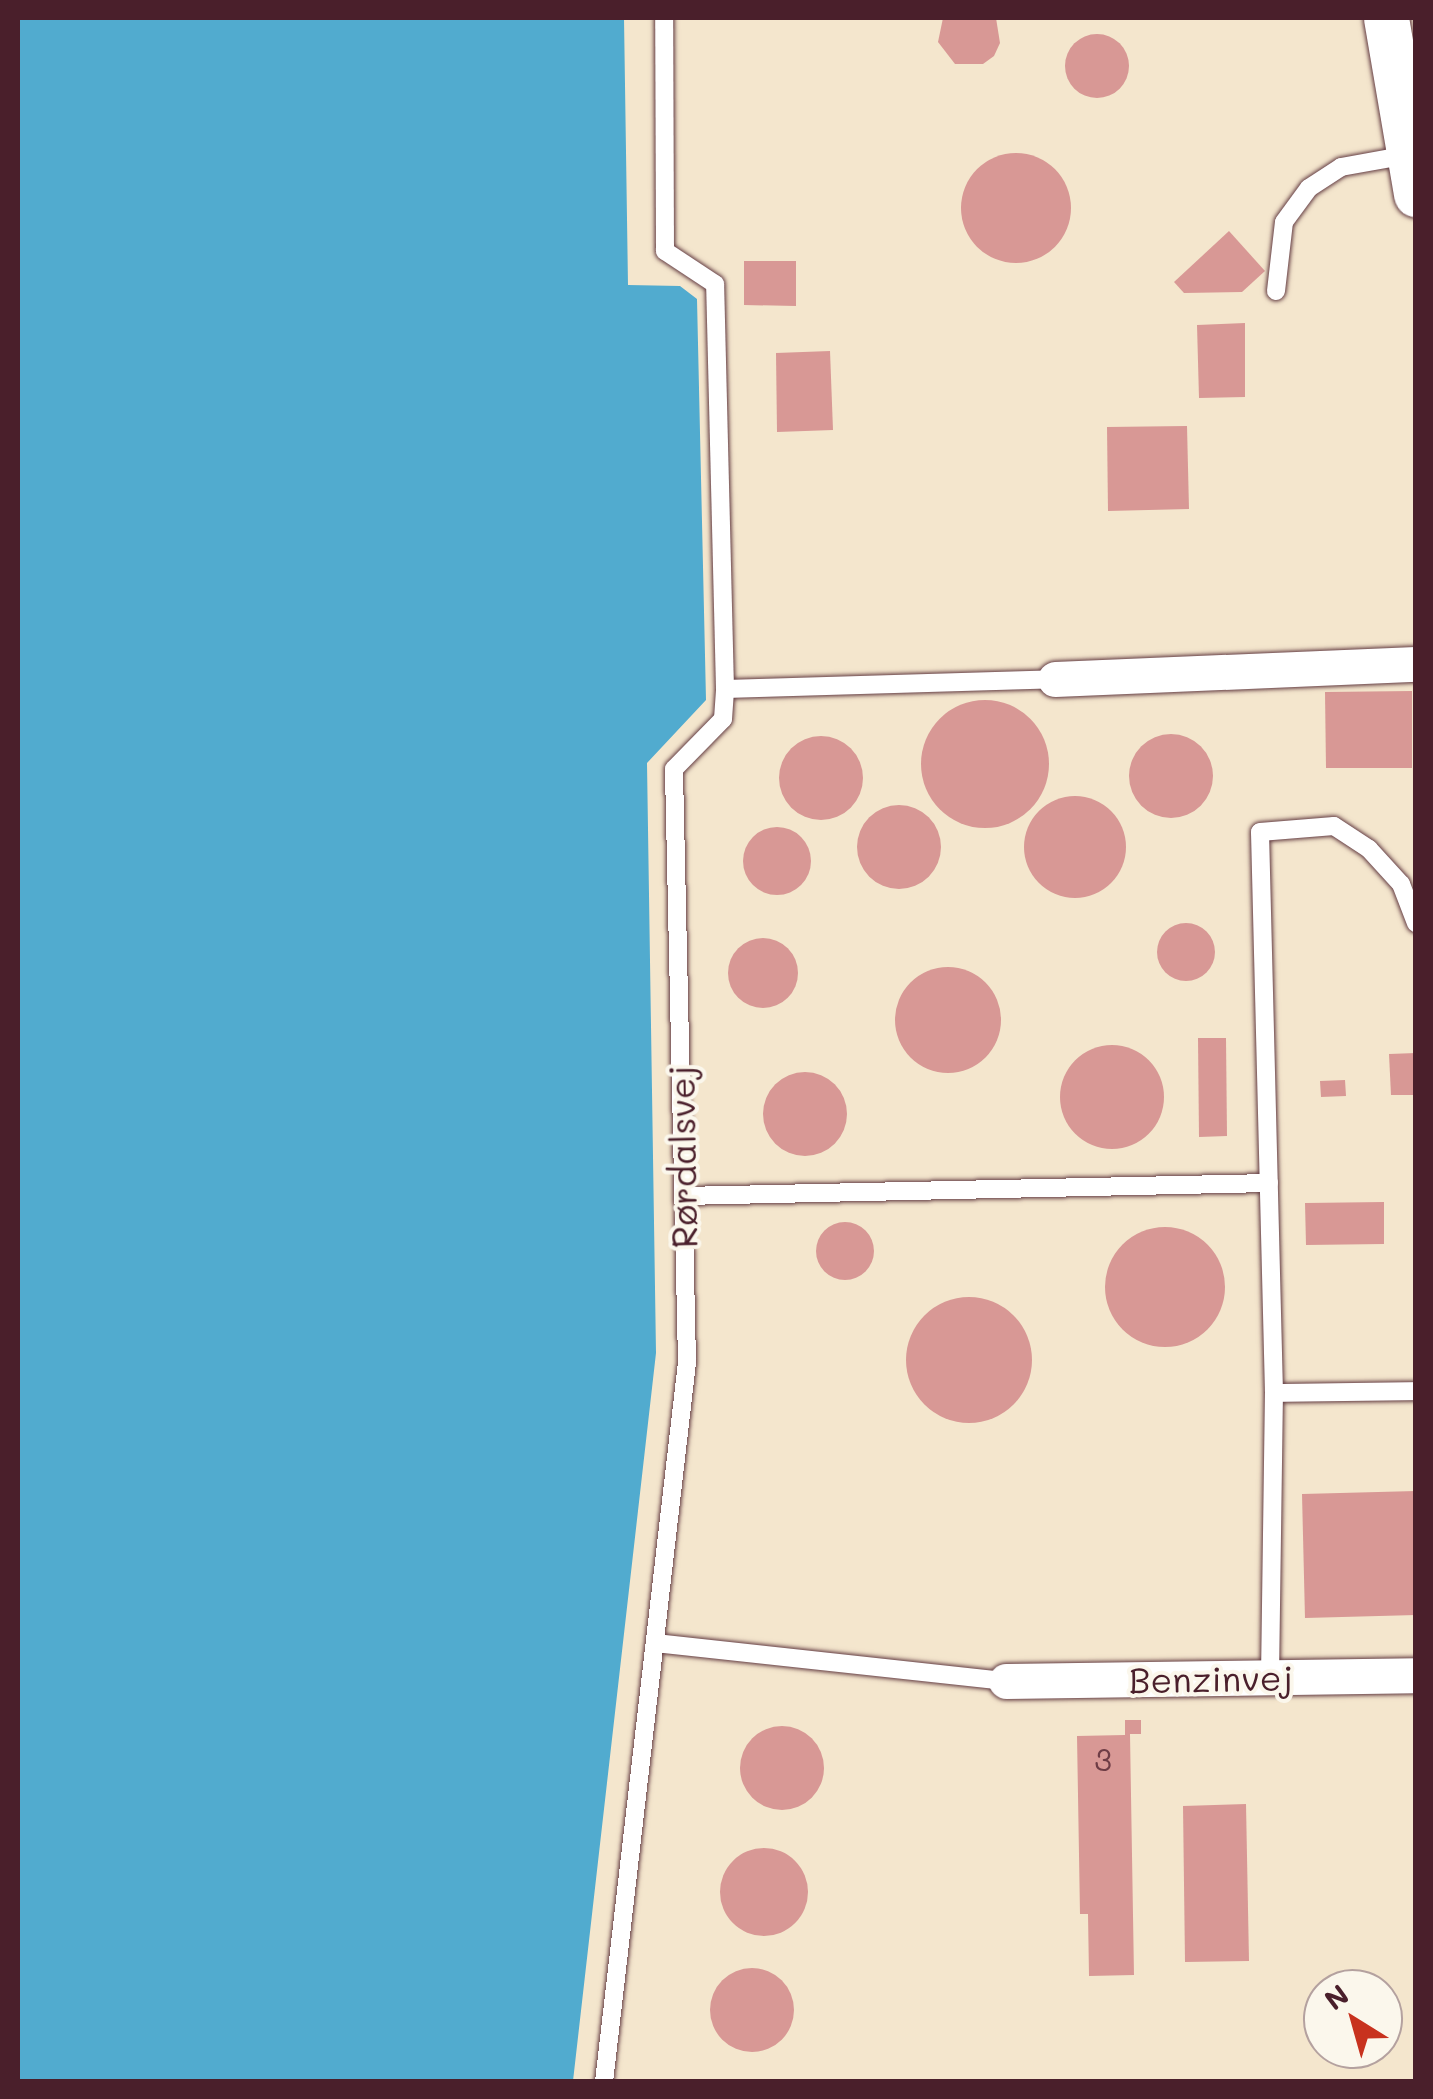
<!DOCTYPE html>
<html>
<head>
<meta charset="utf-8">
<style>
	body { margin:0 }
	#map { position:relative; width:1433px; height:2099px; overflow:hidden; background:#f4e6cd; font-family:Mali,sans-serif }
	div>[style] { position:absolute }
	[style*='--x'] { left:calc(var(--x)*1px); top:calc(var(--y)*1px); width:calc(var(--w)*1px); rotate:calc(var(--a)*1deg) }
	.water>* { inset:0; background:#51abcf }
	.building>* { inset:0; background:#d89895 }
	.round { border-radius:50% }
	.roads { filter:drop-shadow(0 0 2px #643d43) drop-shadow(0 0 2px #643d43) }
	.service>* { height:18px; margin:-9px; padding:0 9px; transform-origin:9px; border-radius:9px; background:#fff }
	.minor>* { height:35px; margin:-17.5px; padding:0 17.5px; transform-origin:17.5px; border-radius:17.5px; background:#fff }
	.tertiary>* { height:45px; margin:-22.5px; padding:0 22.5px; transform-origin:22.5px; border-radius:22.5px; background:#fff }
	span { translate:-50% -50%; white-space:nowrap; text-align:center; line-height:1.15; -webkit-text-stroke:8px #fbf7ec; paint-order:stroke }
	.number-label { font-size:30px; color:#6e3d46 }
	.number-label span { -webkit-text-stroke-width:0 }
	.street-label { font-size:35px; color:#4a1f2b }
	.frame { position:absolute; inset:0; border:20px solid #4a1f2b; pointer-events:none }
	.north { position:absolute; left:1303px; top:1969px; width:100px; height:100px; box-sizing:border-box; background:#fbf7ec; border:2px solid #b4a19f; border-radius:50%; rotate:323deg; font-size:28px; font-weight:700; line-height:40px; text-align:center; color:#4a1f2b }
	.north::after { content:''; display:block; margin:auto; width:35px; height:45px; background:#c8321e; clip-path:polygon(50% 0,100% 100%,50% 72%,0 100%) }
</style>
</head>
<body>
<div id="map">
	<div class="water">
		<div style="clip-path:polygon(18px 18px,624px 18px,628px 285px,680px 286px,697px 299px,706px 700px,647px 763px,656px 1353px,573px 2081px,18px 2081px)"></div>
	</div>
	<div class="building">
		<div style="clip-path:polygon(943px 18px,996px 18px,1000px 43px,994px 56px,983px 64px,955px 64px,938px 42px)"></div>
		<div class="round" style="left:1065px;top:34px;width:64px;height:64px"></div>
		<div class="round" style="left:961px;top:153px;width:110px;height:110px"></div>
		<div style="clip-path:polygon(1229px 231px,1265px 271px,1242px 292px,1184px 293px,1174px 282px)"></div>
		<div style="clip-path:polygon(744px 261px,796px 261px,796px 306px,744px 305px)"></div>
		<div style="clip-path:polygon(1245px 323px,1245px 397px,1199px 398px,1197px 325px)"></div>
		<div style="clip-path:polygon(830px 351px,833px 430px,777px 432px,776px 353px)"></div>
		<div style="clip-path:polygon(1187px 426px,1189px 509px,1108px 511px,1107px 427px)"></div>
		<div style="clip-path:polygon(1412px 691px,1412px 768px,1326px 768px,1325px 692px)"></div>
		<div class="round" style="left:921px;top:700px;width:128px;height:128px"></div>
		<div class="round" style="left:1129px;top:734px;width:84px;height:84px"></div>
		<div class="round" style="left:779px;top:736px;width:84px;height:84px"></div>
		<div class="round" style="left:1024px;top:796px;width:102px;height:102px"></div>
		<div class="round" style="left:857px;top:805px;width:84px;height:84px"></div>
		<div class="round" style="left:743px;top:827px;width:68px;height:68px"></div>
		<div class="round" style="left:1157px;top:923px;width:58px;height:58px"></div>
		<div class="round" style="left:728px;top:938px;width:70px;height:70px"></div>
		<div class="round" style="left:895px;top:967px;width:106px;height:106px"></div>
		<div style="clip-path:polygon(1198px 1038px,1226px 1038px,1227px 1136px,1199px 1137px)"></div>
		<div class="round" style="left:1060px;top:1045px;width:104px;height:104px"></div>
		<div style="clip-path:polygon(1416px 1053px,1416px 1095px,1391px 1095px,1389px 1054px)"></div>
		<div class="round" style="left:763px;top:1072px;width:84px;height:84px"></div>
		<div style="clip-path:polygon(1345px 1080px,1346px 1096px,1321px 1097px,1320px 1081px)"></div>
		<div style="clip-path:polygon(1384px 1202px,1384px 1244px,1306px 1245px,1305px 1203px)"></div>
		<div class="round" style="left:816px;top:1222px;width:58px;height:58px"></div>
		<div class="round" style="left:1105px;top:1227px;width:120px;height:120px"></div>
		<div class="round" style="left:906px;top:1297px;width:126px;height:126px"></div>
		<div style="clip-path:polygon(1416px 1491px,1416px 1615px,1305px 1618px,1302px 1494px)"></div>
		<div style="clip-path:polygon(1125px 1720px,1141px 1720px,1141px 1734px,1130px 1734px,1134px 1975px,1089px 1976px,1088px 1914px,1080px 1914px,1077px 1736px,1125px 1735px)"></div>
		<div class="round" style="left:740px;top:1726px;width:84px;height:84px"></div>
		<div style="clip-path:polygon(1246px 1804px,1249px 1961px,1185px 1962px,1183px 1806px)"></div>
		<div class="round" style="left:720px;top:1848px;width:88px;height:88px"></div>
		<div class="round" style="left:710px;top:1968px;width:84px;height:84px"></div>
	</div>
	<div class="roads">
		<div class="service">
			<div style="--x:1276;--y:291;--w:69;--a:-83.4"></div>
			<div style="--x:1284;--y:222;--w:42;--a:-53.7"></div>
			<div style="--x:1309;--y:188;--w:38;--a:-33"></div>
			<div style="--x:1341;--y:167;--w:67;--a:-10.3"></div>
			<div style="--x:725;--y:689;--w:330;--a:-1.7"></div>
			<div style="--x:683;--y:1196;--w:586;--a:-1.27"></div>
			<div style="--x:1274;--y:1393;--w:561;--a:-91.43"></div>
			<div style="--x:1260;--y:832;--w:74;--a:-4.6"></div>
			<div style="--x:1334;--y:826;--w:42;--a:33.3"></div>
			<div style="--x:1369;--y:849;--w:47;--a:47.6"></div>
			<div style="--x:1401;--y:884;--w:42;--a:69"></div>
			<div style="--x:655;--y:1643;--w:353;--a:6.2"></div>
			<div style="--x:1270;--y:1677;--w:284;--a:-89.2"></div>
			<div style="--x:1274;--y:1393;--w:142;--a:-0.8"></div>
			<div style="--x:604;--y:2082;--w:725;--a:-83.42"></div>
			<div style="--x:687;--y:1362;--w:593;--a:-91.26"></div>
			<div style="--x:674;--y:769;--w:70;--a:-45.6"></div>
			<div style="--x:723;--y:719;--w:30;--a:-86"></div>
			<div style="--x:725;--y:689;--w:405;--a:-91.4"></div>
			<div style="--x:715;--y:284;--w:60;--a:-146.6"></div>
			<div style="--x:665;--y:251;--w:233;--a:-90.2"></div>
		</div>
		<div class="minor">
			<div style="--x:1055;--y:679;--w:361;--a:-2.4"></div>
			<div style="--x:1006;--y:1681;--w:410;--a:-0.8"></div>
		</div>
		<div class="tertiary">
			<div style="--x:1386;--y:18;--w:179;--a:80.3"></div>
		</div>
	</div>
	<div class="number-label">
		<span style="left:1103px;top:1759px">3</span>
	</div>
	<div class="street-label">
		<span style="left:682px;top:1157px;rotate:-91deg">Rørdalsvej</span>
		<span style="left:1211px;top:1678px;rotate:-1deg">Benzinvej</span>
	</div>
	<div class="frame"></div>
	<div class="north">N</div>
</div>
</body>
</html>
